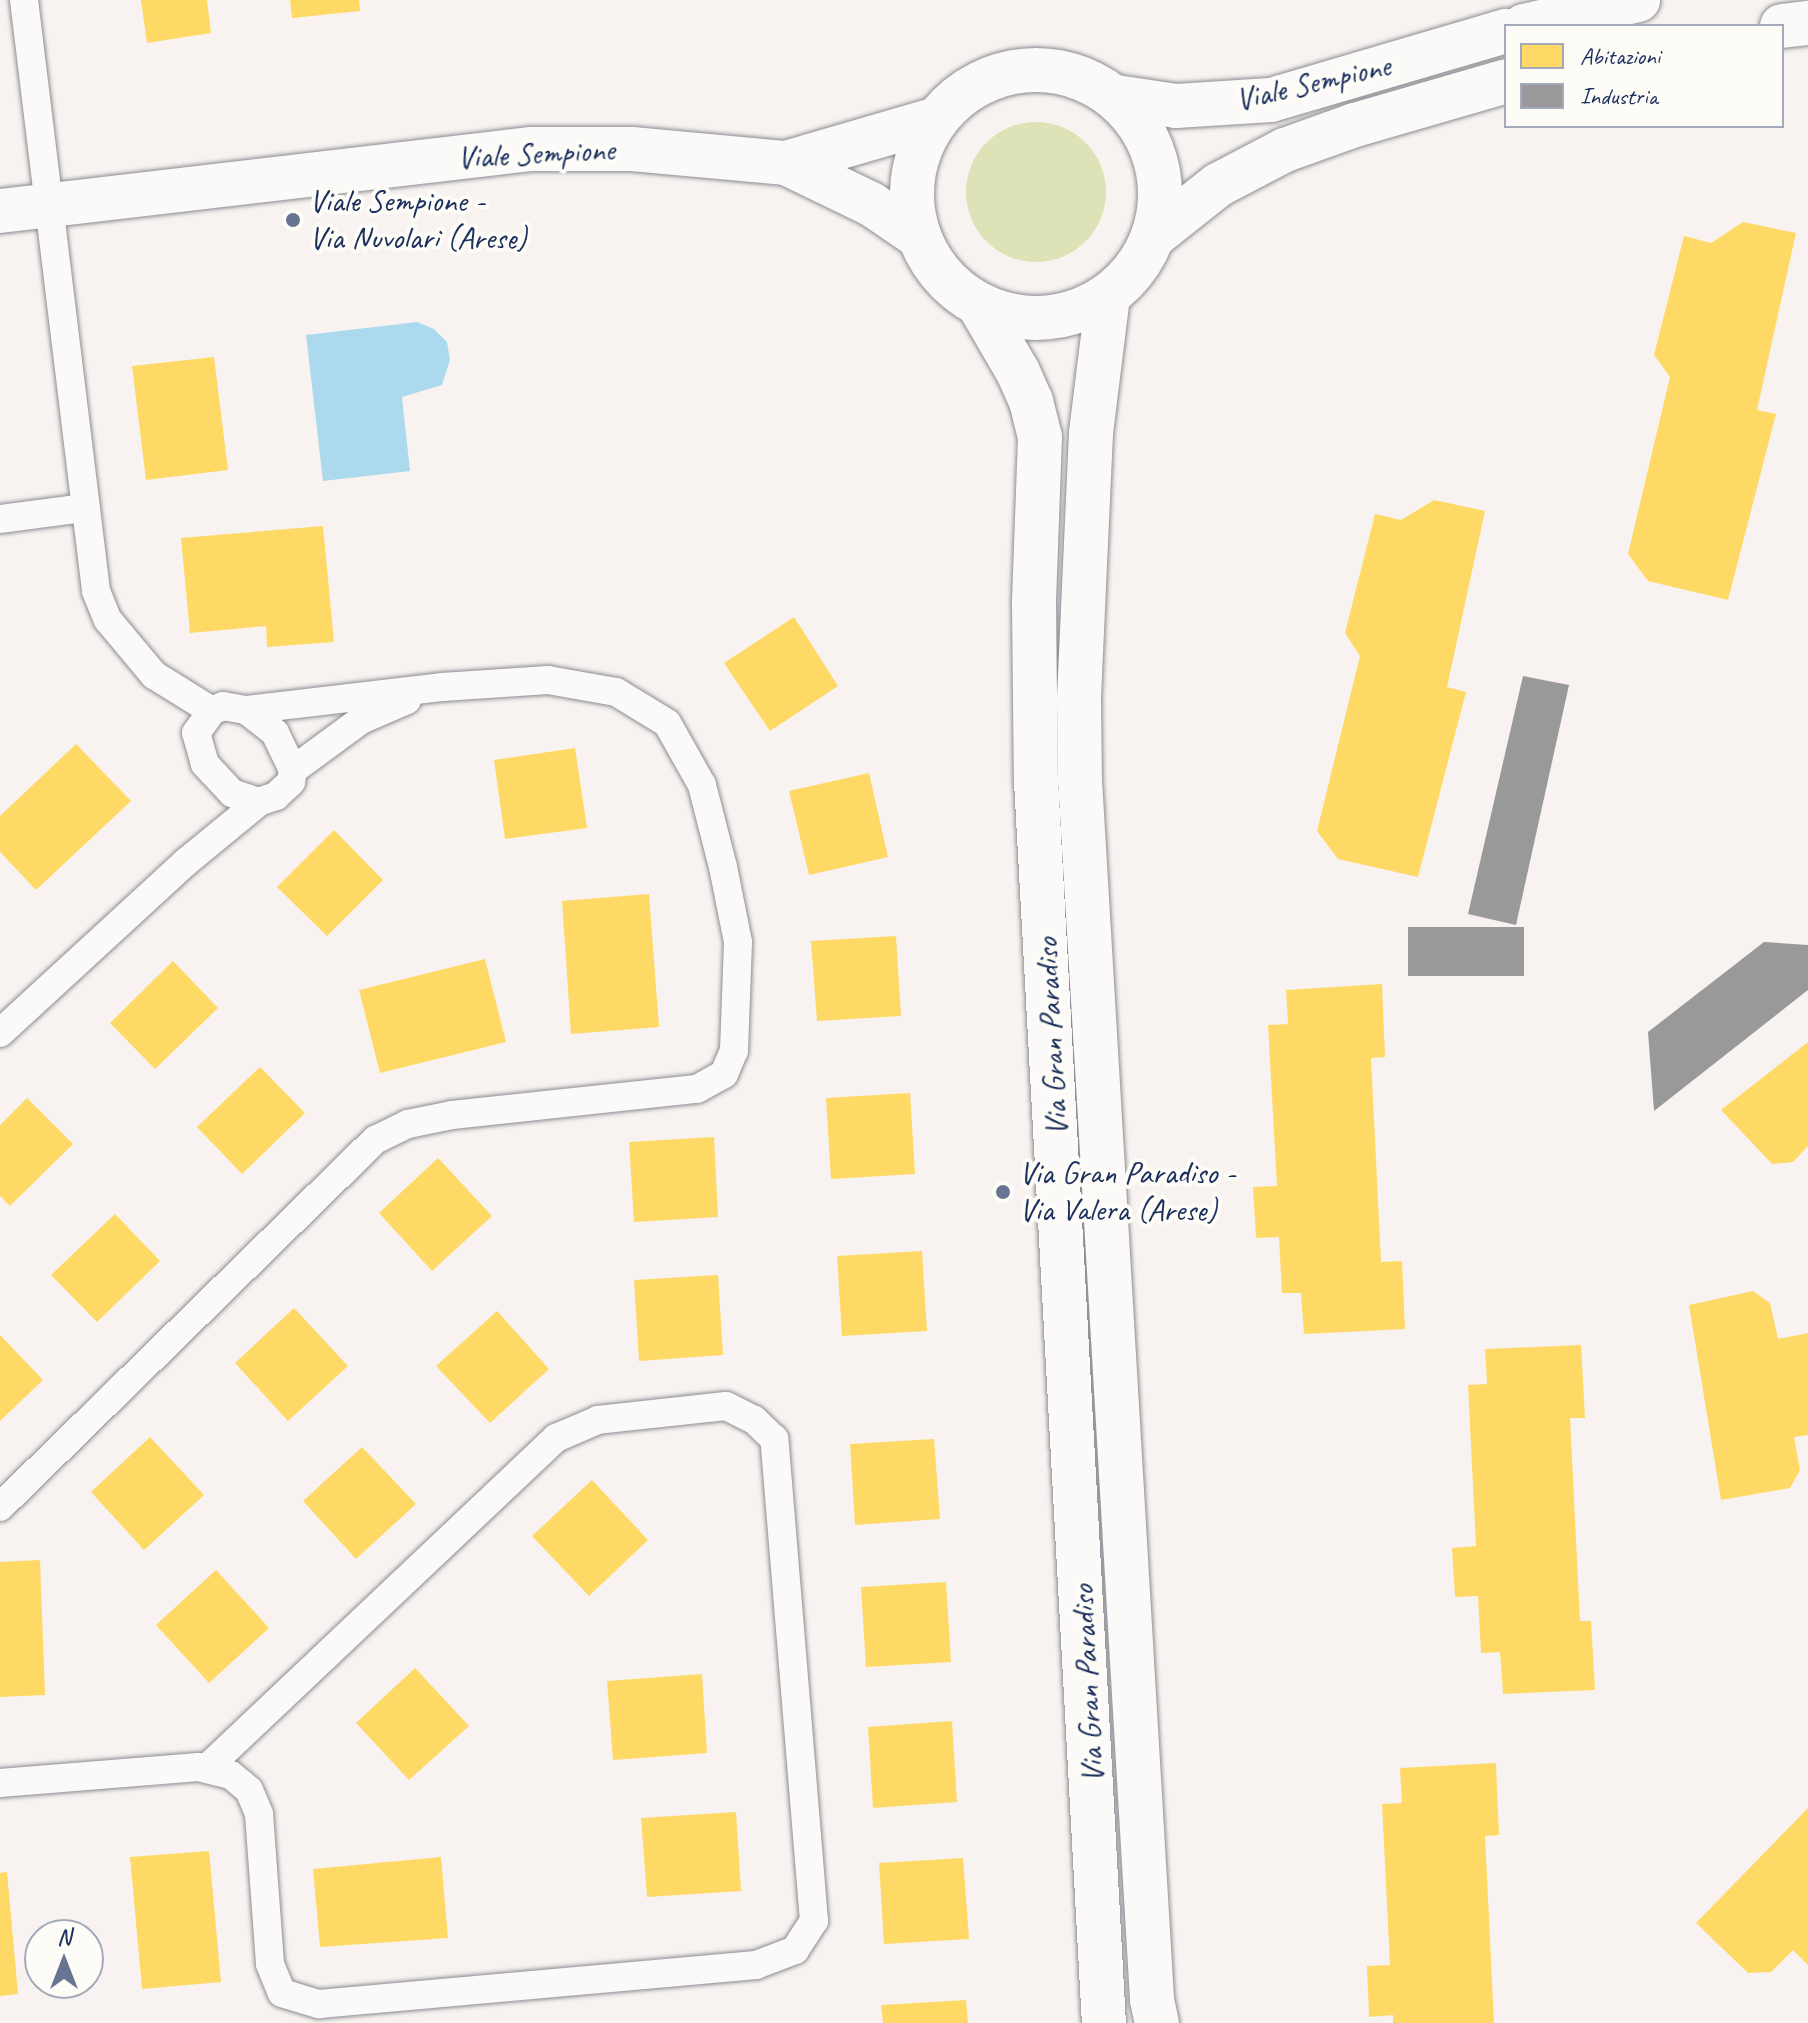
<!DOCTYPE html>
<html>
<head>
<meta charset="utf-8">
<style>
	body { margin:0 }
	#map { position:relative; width:1808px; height:2023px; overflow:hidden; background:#f8f3f0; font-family:Caveat,sans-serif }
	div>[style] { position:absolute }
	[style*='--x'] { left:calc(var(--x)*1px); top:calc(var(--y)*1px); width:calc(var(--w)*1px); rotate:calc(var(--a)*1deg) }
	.green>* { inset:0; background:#dee2b7 }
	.round { border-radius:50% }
	.water>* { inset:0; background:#acd9ed }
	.homes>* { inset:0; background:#ffd966 }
	.industry>* { inset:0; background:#999 }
	.roads { filter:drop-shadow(0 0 2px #8b8c94) drop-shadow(0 0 2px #8b8c94) }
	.service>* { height:28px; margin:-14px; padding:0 14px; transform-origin:14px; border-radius:14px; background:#fbfaf8 }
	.minor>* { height:44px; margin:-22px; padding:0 22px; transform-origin:22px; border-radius:22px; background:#fbfaf8 }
	.minor>.ring { margin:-22px; padding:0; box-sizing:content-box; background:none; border:44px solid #fbfaf8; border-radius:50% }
	.dots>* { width:22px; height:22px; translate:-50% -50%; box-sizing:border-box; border:4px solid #fdfcf7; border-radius:50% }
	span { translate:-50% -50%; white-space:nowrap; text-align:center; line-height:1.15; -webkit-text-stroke:8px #fdfcf7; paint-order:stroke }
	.street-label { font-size:32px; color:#1b2f5e }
	.poi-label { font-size:32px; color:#1b2f5e }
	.left { translate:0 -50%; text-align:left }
	.legend { position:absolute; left:1504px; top:24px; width:280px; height:104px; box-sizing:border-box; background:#fdfcf7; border:2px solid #a3aaba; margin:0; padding:10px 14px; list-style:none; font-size:24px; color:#1b2f5e }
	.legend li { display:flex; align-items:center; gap:16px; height:40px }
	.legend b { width:40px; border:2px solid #a3aaba }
	.north { position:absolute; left:24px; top:1919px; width:80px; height:80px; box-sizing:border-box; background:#fdfcf7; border:2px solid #a3aaba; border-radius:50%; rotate:0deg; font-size:22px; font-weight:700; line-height:32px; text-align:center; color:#1b2f5e }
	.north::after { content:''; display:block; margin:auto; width:28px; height:36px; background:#687491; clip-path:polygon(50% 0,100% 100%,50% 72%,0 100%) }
</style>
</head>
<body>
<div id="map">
	<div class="green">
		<div class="round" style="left:966px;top:122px;width:140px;height:140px"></div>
	</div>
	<div class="water">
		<div style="clip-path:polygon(417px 322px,434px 329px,447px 342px,450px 360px,442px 385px,402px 397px,410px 471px,323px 481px,306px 335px)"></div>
	</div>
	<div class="homes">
		<div style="clip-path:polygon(141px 0,207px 0,211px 33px,147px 43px)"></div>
		<div style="clip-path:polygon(290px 0,359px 0,360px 11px,292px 18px)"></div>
		<div style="clip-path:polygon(1743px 222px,1796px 233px,1757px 410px,1776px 414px,1728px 600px,1648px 581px,1628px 554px,1670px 377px,1654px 355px,1684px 236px,1711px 243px)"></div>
		<div style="clip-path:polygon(214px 357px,228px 470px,146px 480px,132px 366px)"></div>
		<div style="clip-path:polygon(1434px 500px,1485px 511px,1447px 687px,1466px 692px,1418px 877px,1338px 859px,1317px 831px,1360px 656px,1345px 633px,1375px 514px,1401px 520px)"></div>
		<div style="clip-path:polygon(323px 526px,334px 642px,267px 647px,266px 626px,190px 633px,181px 538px)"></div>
		<div style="clip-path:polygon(794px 617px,838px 686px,770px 731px,724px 663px)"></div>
		<div style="clip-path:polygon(76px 744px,131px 801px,36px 890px,0 852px,0 816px)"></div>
		<div style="clip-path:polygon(575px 748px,587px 828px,505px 839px,494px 760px)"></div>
		<div style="clip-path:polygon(869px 773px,888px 857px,809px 875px,789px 791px)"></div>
		<div style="clip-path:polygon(334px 830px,383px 880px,327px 936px,277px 887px)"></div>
		<div style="clip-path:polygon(649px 894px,659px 1027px,571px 1034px,562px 901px)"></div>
		<div style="clip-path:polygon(896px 936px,901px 1016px,817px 1021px,811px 941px)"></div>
		<div style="clip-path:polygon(485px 959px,506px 1042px,380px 1073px,359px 990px)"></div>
		<div style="clip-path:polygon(173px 961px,218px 1008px,155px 1069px,110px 1023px)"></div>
		<div style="clip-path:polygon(1382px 984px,1385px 1057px,1371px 1058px,1381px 1262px,1402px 1261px,1405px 1329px,1304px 1334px,1301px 1293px,1282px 1293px,1279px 1237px,1256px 1238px,1253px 1187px,1277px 1186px,1268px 1025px,1288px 1024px,1286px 990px)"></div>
		<div style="clip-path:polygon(1808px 1042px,1808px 1146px,1793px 1162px,1772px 1164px,1721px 1110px)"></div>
		<div style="clip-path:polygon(260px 1067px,305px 1113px,242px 1174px,197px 1127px)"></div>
		<div style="clip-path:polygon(910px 1093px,915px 1174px,831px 1179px,826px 1098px)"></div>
		<div style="clip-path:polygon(27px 1098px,73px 1144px,10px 1206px,0 1196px,0 1125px)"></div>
		<div style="clip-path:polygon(714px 1137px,718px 1217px,634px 1222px,629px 1142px)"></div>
		<div style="clip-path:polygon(438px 1158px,492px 1216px,432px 1271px,379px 1213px)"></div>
		<div style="clip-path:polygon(115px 1214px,160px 1261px,97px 1322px,51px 1275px)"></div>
		<div style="clip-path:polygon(922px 1251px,927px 1331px,842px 1336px,837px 1256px)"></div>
		<div style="clip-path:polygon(718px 1275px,723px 1355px,639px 1361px,634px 1280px)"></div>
		<div style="clip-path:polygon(1753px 1291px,1770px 1303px,1778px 1339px,1808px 1333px,1808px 1435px,1794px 1437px,1800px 1470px,1790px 1488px,1721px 1500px,1689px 1305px)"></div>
		<div style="clip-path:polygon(294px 1308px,348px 1366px,288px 1421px,235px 1363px)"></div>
		<div style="clip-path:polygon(497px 1311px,549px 1369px,490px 1423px,436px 1366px)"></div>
		<div style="clip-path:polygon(0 1335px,43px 1380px,0 1421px)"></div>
		<div style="clip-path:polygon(1581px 1345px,1585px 1418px,1570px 1418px,1580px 1621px,1591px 1621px,1595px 1690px,1503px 1694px,1500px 1652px,1481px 1653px,1478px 1596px,1455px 1597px,1452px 1548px,1476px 1546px,1468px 1385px,1487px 1384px,1485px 1349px)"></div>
		<div style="clip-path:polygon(150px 1437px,204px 1495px,144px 1550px,91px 1492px)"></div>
		<div style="clip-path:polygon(934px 1439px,940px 1519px,855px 1525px,850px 1444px)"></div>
		<div style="clip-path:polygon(362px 1447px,416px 1504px,356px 1559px,303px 1501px)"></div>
		<div style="clip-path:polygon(592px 1480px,648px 1540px,589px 1596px,532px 1536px)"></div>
		<div style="clip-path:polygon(40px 1560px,45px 1695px,0 1697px,0 1562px)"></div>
		<div style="clip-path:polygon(216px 1570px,269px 1628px,209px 1683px,156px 1625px)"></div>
		<div style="clip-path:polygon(946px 1582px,951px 1662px,866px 1667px,861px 1587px)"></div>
		<div style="clip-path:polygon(415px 1668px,469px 1726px,409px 1780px,356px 1723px)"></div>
		<div style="clip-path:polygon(702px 1674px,707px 1753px,613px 1760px,607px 1681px)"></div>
		<div style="clip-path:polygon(952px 1721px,957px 1802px,873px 1808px,868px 1727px)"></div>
		<div style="clip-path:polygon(1496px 1763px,1499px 1835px,1485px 1836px,1494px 2023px,1393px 2023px,1393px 2015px,1369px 2017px,1367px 1966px,1390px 1965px,1382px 1804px,1402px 1803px,1400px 1768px)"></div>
		<div style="clip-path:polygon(1808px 1808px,1808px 1965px,1793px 1950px,1771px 1972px,1748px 1973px,1696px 1923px)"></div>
		<div style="clip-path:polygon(736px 1812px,741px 1891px,647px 1897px,641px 1818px)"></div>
		<div style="clip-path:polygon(209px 1851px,221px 1982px,142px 1989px,130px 1857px)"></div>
		<div style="clip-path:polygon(441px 1857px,448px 1938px,320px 1947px,313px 1869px)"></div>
		<div style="clip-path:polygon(963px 1858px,969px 1939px,884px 1944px,879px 1863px)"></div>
		<div style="clip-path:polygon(7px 1872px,18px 1994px,0 1996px,0 1873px)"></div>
		<div style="clip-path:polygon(966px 2000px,968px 2023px,883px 2023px,881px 2005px)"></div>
	</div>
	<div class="industry">
		<div style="clip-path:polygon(1523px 676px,1569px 685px,1516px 925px,1468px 914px)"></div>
		<div style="clip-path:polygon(1408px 927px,1524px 927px,1524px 976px,1408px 976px)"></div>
		<div style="clip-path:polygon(1764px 942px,1808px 945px,1808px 990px,1654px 1111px,1648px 1032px)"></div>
	</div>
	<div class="roads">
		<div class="service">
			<div style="--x:24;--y:0;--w:595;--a:83.05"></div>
			<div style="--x:96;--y:591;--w:31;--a:68"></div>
			<div style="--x:108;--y:620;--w:72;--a:50.1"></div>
			<div style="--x:154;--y:675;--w:68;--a:31.8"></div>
			<div style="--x:0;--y:519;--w:85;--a:-7.5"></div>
			<div style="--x:223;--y:706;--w:23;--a:10"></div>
			<div style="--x:246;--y:710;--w:37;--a:38"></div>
			<div style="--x:275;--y:733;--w:41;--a:64.1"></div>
			<div style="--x:293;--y:770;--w:12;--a:99"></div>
			<div style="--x:291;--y:782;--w:21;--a:137"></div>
			<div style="--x:276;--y:796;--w:18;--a:161"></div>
			<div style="--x:259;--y:802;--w:28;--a:-162"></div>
			<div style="--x:232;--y:793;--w:40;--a:-133"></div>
			<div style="--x:205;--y:764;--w:32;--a:-106"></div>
			<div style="--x:196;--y:733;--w:27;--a:-54"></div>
			<div style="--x:212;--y:711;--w:12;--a:-24"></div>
			<div style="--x:293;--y:770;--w:84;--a:-36.3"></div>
			<div style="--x:361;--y:720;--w:50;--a:-23.5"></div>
			<div style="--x:0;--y:1033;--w:253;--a:-42.6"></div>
			<div style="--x:186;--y:862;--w:94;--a:-39.4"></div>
			<div style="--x:0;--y:1507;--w:525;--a:-44.38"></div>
			<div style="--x:375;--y:1140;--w:37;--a:-26"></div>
			<div style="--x:408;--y:1124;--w:45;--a:-11.6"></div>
			<div style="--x:452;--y:1115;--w:246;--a:-6.1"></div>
			<div style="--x:697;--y:1089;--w:31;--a:-29"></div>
			<div style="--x:724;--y:1074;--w:25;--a:-67"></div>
			<div style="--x:734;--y:1051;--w:109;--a:-87.9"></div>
			<div style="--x:738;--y:942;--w:76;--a:-101.3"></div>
			<div style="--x:723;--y:867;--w:85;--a:-104.4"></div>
			<div style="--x:702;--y:785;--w:71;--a:-119.4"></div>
			<div style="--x:667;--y:723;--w:60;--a:-148.7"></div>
			<div style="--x:616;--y:692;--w:69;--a:-170"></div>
			<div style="--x:548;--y:680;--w:106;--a:176.2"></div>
			<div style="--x:442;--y:687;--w:197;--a:173.3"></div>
			<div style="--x:0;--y:1783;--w:199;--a:-4.6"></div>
			<div style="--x:198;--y:1767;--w:34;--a:14"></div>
			<div style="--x:231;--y:1775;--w:23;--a:40"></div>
			<div style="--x:249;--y:1790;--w:26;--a:67"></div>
			<div style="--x:259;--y:1814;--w:150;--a:85.8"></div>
			<div style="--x:270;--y:1964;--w:31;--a:68"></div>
			<div style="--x:282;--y:1993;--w:39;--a:17"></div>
			<div style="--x:319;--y:2004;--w:439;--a:-5.1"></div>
			<div style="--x:756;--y:1965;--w:42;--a:-21"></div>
			<div style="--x:795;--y:1950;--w:35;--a:-57"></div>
			<div style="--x:814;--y:1921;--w:484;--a:-94.7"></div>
			<div style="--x:774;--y:1439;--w:28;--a:-136"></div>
			<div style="--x:754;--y:1420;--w:31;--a:-153"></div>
			<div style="--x:726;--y:1406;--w:129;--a:173.8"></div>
			<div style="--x:598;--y:1420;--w:46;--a:156.8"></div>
			<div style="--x:556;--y:1438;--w:480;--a:136.6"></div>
		</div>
		<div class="minor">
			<div style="--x:1524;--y:26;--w:117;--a:-12.8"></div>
			<div style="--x:1782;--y:26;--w:26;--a:-7"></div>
			<div class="ring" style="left:912px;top:70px;width:204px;height:204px"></div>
			<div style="--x:1116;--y:97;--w:61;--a:8.5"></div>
			<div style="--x:1176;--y:106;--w:95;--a:-3.6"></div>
			<div style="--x:1271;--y:100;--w:245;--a:-16.4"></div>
			<div style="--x:786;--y:163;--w:156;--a:-16.3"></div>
			<div style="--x:0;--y:211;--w:535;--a:-6.66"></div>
			<div style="--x:531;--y:149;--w:101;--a:0"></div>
			<div style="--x:632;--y:149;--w:155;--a:5.2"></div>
			<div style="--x:786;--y:163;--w:94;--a:25.8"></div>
			<div style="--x:871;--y:204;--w:57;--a:34.2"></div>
			<div style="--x:1155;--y:235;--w:80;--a:-38.4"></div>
			<div style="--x:1218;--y:185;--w:76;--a:-27.6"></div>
			<div style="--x:1285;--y:150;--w:74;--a:-19.7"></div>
			<div style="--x:1355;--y:125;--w:157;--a:-16.2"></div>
			<div style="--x:1108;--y:296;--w:138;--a:97.1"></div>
			<div style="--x:1091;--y:433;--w:268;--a:92.6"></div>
			<div style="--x:1079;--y:701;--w:79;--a:89.3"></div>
			<div style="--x:1080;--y:780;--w:1222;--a:86.62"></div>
			<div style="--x:1152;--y:2000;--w:24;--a:78"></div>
			<div style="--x:979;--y:305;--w:78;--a:59.8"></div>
			<div style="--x:1018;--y:372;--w:32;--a:66"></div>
			<div style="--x:1031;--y:401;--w:37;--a:76"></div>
			<div style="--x:1040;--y:437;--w:166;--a:92.1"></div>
			<div style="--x:1034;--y:603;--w:178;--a:89.4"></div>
			<div style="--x:1036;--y:781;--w:1244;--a:86.87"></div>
		</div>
	</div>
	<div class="dots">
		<div style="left:293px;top:220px;background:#687491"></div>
		<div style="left:1003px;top:1192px;background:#687491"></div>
	</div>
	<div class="street-label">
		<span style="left:1313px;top:83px;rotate:-13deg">Viale Sempione</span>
		<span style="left:536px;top:154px;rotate:-3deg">Viale Sempione</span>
		<span style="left:1052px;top:1037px;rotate:-93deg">Via Gran Paradiso</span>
		<span style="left:1088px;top:1684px;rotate:-93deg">Via Gran Paradiso</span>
	</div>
	<div class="poi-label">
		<span class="left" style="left:309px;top:220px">Viale Sempione -<br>Via Nuvolari (Arese)</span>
		<span class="left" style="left:1019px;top:1192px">Via Gran Paradiso -<br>Via Valera (Arese)</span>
	</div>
	<ul class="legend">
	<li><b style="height:22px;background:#ffd966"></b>Abitazioni</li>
	<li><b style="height:22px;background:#999"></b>Industria</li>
	</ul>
	<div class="north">N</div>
</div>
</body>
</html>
